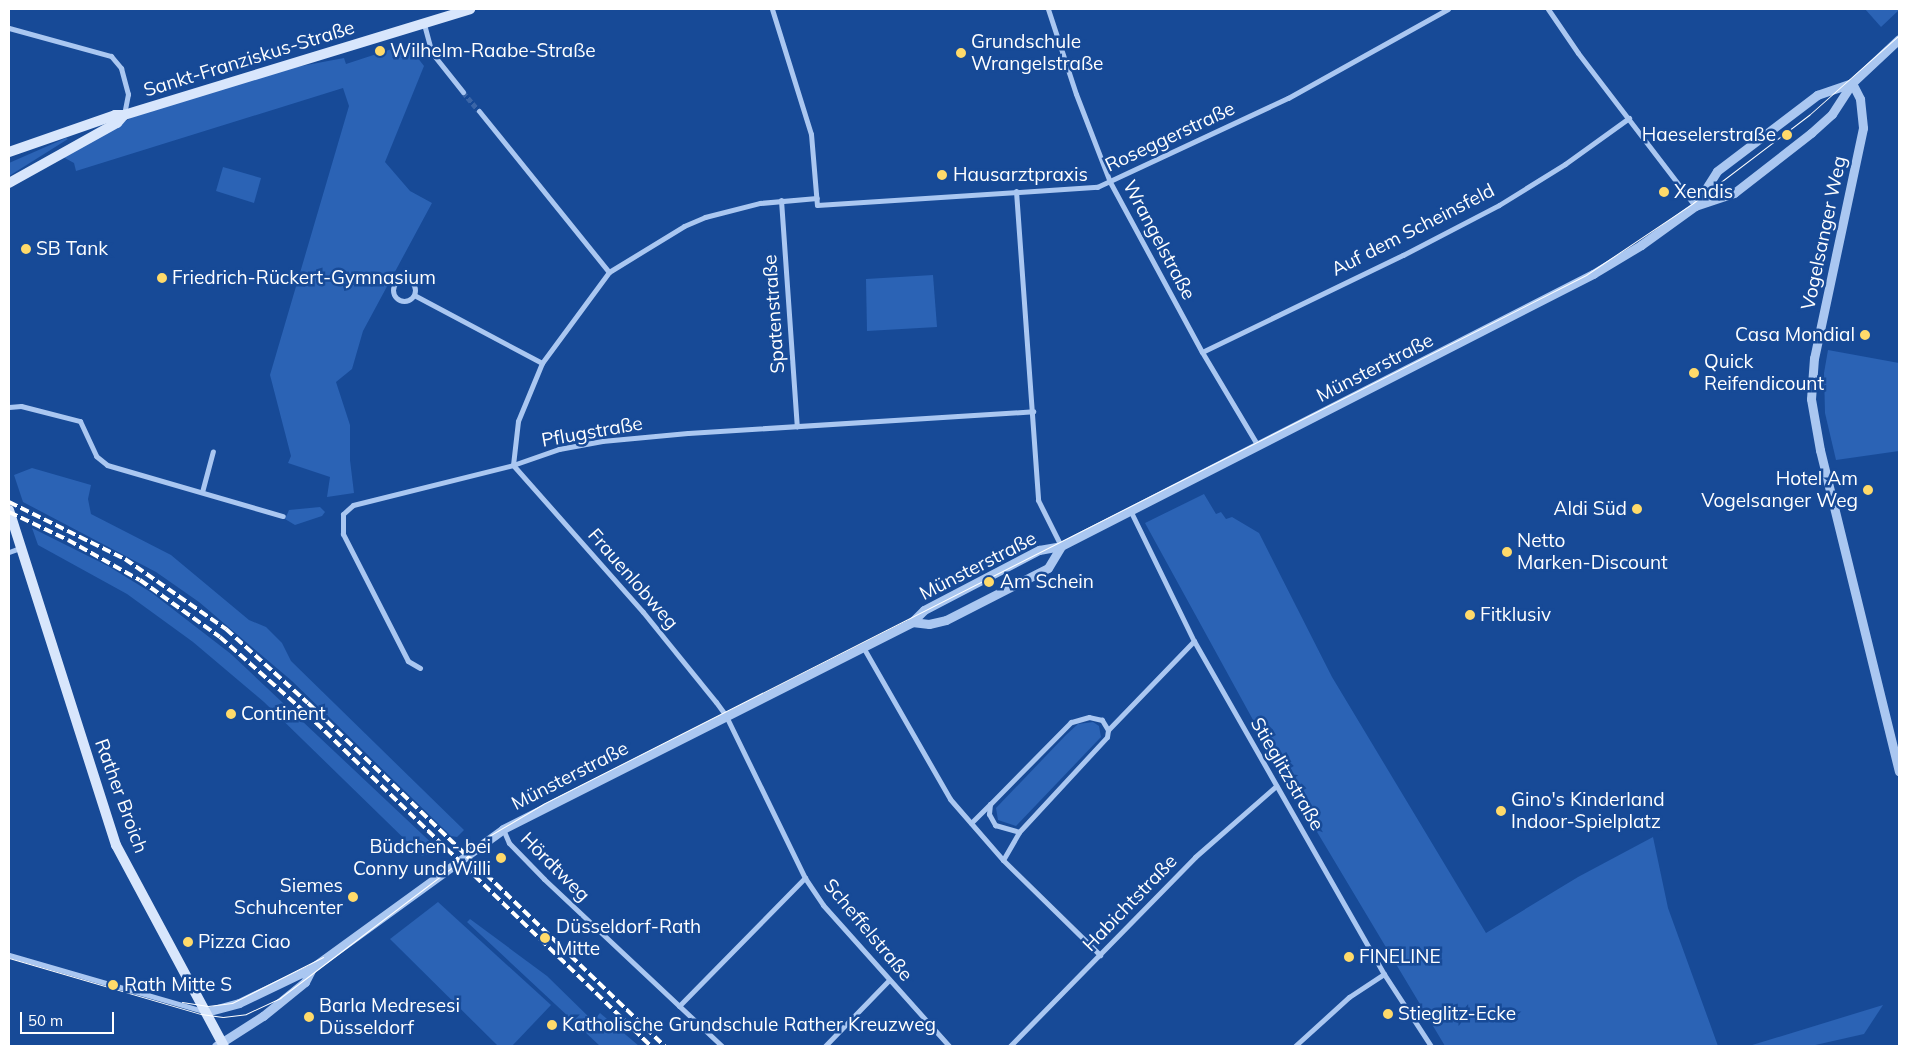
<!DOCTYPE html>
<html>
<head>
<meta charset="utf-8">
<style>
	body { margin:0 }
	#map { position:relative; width:1908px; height:1055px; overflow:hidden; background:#174a97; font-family:Mulish,sans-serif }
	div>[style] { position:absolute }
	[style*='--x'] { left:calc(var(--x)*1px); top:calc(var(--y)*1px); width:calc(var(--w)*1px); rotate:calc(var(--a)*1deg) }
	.green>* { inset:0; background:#2b63b5 }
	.minor-tunnel>* { height:5px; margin-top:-2.5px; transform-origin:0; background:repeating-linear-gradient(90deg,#3a65a7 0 5px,transparent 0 7.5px) }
	.minor>* { height:5px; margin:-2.5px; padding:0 2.5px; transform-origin:2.5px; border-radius:2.5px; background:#aac7f1 }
	.minor>.ring { margin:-2.5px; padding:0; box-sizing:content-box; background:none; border:5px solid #aac7f1; border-radius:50% }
	.tertiary>* { height:9px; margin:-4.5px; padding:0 4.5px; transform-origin:4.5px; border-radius:4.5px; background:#aac7f1 }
	.secondary>* { height:10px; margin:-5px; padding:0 5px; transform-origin:5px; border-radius:5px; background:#d8e6fc }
	.tram>* { height:1px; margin:-0.5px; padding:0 0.5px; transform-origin:0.5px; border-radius:0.5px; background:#fff }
	.rail>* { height:4px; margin-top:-2px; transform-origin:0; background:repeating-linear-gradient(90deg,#fff 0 9px,transparent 0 13px) }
	.dots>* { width:14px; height:14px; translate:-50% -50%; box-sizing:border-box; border:2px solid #174a97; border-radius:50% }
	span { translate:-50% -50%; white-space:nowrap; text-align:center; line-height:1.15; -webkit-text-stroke:5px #174a97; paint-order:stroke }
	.poi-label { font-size:19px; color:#fff }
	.left { translate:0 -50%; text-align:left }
	.right { translate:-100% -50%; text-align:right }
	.street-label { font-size:19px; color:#fff }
	.frame { position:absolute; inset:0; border:10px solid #fff; pointer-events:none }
	.scale { position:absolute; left:20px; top:1012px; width:94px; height:22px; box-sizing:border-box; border:2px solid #fff; border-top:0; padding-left:6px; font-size:15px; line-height:18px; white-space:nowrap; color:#fff; -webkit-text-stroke:4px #174a97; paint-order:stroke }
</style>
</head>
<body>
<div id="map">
	<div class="green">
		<div style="clip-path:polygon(1865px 9px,1899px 9px,1899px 10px,1881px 27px)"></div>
		<div style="clip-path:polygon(398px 47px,417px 57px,424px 66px,385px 162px,410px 191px,432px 203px,363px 331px,352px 369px,336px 382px,350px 425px,350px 460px,354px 493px,327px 497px,330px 477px,288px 463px,291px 456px,270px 375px,349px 106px,343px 88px,76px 171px,74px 163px,63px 157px,134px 116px,296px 67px,344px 58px,346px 64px)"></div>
		<div style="clip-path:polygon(66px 138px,68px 139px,9px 176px,9px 163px)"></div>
		<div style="clip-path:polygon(223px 167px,261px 178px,254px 203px,216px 191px)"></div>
		<div style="clip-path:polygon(933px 275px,937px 327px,867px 331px,866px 279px)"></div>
		<div style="clip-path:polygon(1828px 350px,1899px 363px,1899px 451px,1836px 460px,1825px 413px,1824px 373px)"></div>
		<div style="clip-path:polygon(32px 468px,91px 485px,88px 499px,91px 514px,171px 555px,249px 620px,266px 627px,282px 643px,291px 661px,464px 830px,457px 837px,451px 836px,292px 681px,199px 602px,156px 572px,23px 502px,14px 475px)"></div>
		<div style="clip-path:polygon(1204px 494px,1216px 514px,1221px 512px,1226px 519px,1232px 517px,1259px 533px,1332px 677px,1486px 933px,1578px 877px,1653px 837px,1668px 908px,1718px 1046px,1445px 1046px,1286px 780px,1145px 523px)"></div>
		<div style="clip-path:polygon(320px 507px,325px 512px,322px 516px,295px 525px,285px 519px,289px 510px)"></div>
		<div style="clip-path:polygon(32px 528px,108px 566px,152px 593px,231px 654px,439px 850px,422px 856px,264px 702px,193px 642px,127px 594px,38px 545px)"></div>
		<div style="clip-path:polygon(1093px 722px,1099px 726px,1101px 737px,1016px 826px,998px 820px,996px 808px,1066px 735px,1078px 724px)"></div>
		<div style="clip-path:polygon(438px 902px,551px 1005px,512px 1046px,498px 1046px,390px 939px)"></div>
		<div style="clip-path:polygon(470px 919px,547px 976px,593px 1021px,600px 1013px,639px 1046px,600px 1046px,467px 922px)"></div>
		<div style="clip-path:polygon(1883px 1005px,1864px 1034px,1811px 1046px,1749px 1046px)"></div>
	</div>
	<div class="minor-tunnel">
		<div style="--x:463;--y:92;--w:25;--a:50"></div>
	</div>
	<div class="minor">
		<div style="--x:772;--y:9;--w:131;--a:72.7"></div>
		<div style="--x:811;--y:134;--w:71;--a:85.2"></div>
		<div style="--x:817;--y:205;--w:281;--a:-3.7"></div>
		<div style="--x:1097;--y:187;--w:211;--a:-25"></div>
		<div style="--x:1288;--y:98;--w:183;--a:-29.1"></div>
		<div style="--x:1048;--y:9;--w:89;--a:71.8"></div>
		<div style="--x:1076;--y:94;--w:94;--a:68.9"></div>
		<div style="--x:1110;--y:182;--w:193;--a:61.6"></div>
		<div style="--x:1202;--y:352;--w:109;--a:59.2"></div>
		<div style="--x:1548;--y:9;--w:53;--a:55.7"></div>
		<div style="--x:1578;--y:53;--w:193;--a:52.6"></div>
		<div style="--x:424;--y:24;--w:30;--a:75"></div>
		<div style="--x:432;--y:53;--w:50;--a:51.5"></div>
		<div style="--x:9;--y:28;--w:106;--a:15.4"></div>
		<div style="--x:111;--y:56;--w:16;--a:50"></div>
		<div style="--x:121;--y:68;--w:27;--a:75"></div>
		<div style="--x:128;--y:94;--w:20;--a:101"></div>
		<div style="--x:479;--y:111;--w:207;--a:51.1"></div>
		<div style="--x:1016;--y:191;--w:310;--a:85.9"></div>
		<div style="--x:1038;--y:500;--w:51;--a:63.4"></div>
		<div style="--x:781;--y:200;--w:227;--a:86"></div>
		<div class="ring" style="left:393px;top:279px;width:17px;height:17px"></div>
		<div style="--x:414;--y:295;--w:145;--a:28"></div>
		<div style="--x:1202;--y:352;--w:223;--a:-25.8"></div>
		<div style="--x:1403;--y:255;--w:108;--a:-27.5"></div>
		<div style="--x:1499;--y:205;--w:78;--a:-31.8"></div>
		<div style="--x:1565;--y:164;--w:79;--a:-35.7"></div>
		<div style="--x:9;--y:407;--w:12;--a:-5"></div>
		<div style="--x:21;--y:406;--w:61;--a:14.3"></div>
		<div style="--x:80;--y:421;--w:38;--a:65"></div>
		<div style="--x:96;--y:456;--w:14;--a:39"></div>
		<div style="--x:107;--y:465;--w:183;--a:16.2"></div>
		<div style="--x:513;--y:465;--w:196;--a:48.5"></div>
		<div style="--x:643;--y:612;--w:116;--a:51"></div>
		<div style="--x:716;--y:702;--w:17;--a:54"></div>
		<div style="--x:726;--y:716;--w:180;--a:64"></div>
		<div style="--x:805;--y:878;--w:32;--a:56"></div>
		<div style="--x:823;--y:905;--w:189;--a:48.2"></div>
		<div style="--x:513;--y:465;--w:44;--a:-83.5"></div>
		<div style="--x:518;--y:421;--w:63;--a:-67.5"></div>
		<div style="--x:542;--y:363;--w:113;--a:-53.6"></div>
		<div style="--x:609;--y:272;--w:88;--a:-31.5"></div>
		<div style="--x:684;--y:226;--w:23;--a:-23"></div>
		<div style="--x:705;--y:217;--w:57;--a:-14.3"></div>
		<div style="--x:760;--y:203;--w:57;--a:-5"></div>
		<div style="--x:202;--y:492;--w:42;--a:-75"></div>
		<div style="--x:1130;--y:510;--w:146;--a:64"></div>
		<div style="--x:1194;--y:641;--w:383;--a:60.3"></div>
		<div style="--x:1384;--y:974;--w:86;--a:56.9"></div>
		<div style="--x:9;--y:552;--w:12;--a:-20"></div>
		<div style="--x:863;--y:647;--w:175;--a:60.2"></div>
		<div style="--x:950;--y:799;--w:81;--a:49"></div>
		<div style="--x:1003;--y:860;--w:136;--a:44.4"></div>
		<div style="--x:420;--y:668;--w:14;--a:-150"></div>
		<div style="--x:408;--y:661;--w:143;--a:-117.1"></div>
		<div style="--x:343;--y:534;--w:20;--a:-90"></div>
		<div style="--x:343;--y:514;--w:13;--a:-42"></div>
		<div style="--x:353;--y:505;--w:165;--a:-14"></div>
		<div style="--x:513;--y:465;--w:49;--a:-19.2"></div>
		<div style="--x:559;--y:449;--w:44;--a:-10.5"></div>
		<div style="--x:602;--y:441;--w:86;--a:-5.3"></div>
		<div style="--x:688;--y:433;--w:346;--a:-3.6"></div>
		<div style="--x:1108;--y:730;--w:124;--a:-46"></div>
		<div style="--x:971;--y:823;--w:27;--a:-45"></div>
		<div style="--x:503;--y:829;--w:15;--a:67"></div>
		<div style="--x:509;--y:843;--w:50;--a:45.8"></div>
		<div style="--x:544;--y:879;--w:244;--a:43.2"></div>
		<div style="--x:1003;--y:860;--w:32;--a:-60"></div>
		<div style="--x:1019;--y:832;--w:129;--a:-47.2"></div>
		<div style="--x:1107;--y:737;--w:7;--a:-82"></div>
		<div style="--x:1108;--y:730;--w:12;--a:-121"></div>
		<div style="--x:1102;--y:720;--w:13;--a:-167"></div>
		<div style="--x:1089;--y:717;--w:19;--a:164"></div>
		<div style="--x:1071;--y:722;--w:115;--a:134.6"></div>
		<div style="--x:990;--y:804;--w:10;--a:96"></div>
		<div style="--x:989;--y:814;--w:13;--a:61"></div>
		<div style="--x:995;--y:825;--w:25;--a:16"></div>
		<div style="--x:9;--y:955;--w:205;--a:16.1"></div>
		<div style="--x:679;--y:1006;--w:180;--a:-45.5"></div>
		<div style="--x:825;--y:1046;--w:92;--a:-45.9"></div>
		<div style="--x:1010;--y:1046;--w:264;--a:-45.6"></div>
		<div style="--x:1195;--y:857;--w:108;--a:-41.2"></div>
		<div style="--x:1295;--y:1046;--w:73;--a:-42.2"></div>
		<div style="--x:1349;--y:997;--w:42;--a:-33.3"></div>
	</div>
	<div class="tertiary">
		<div style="--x:1852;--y:83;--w:18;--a:63"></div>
		<div style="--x:1860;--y:99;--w:29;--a:84"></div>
		<div style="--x:1863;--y:128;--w:235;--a:102"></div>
		<div style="--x:1814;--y:358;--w:41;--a:94.2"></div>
		<div style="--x:1811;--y:399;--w:52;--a:80"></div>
		<div style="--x:1820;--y:450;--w:331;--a:76.2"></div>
		<div style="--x:1695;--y:206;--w:41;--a:-18.4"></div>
		<div style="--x:1734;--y:193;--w:98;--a:-37.9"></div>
		<div style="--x:1811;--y:133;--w:28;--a:-42"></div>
		<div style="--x:1832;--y:114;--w:37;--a:-57"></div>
		<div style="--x:1852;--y:83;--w:64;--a:-43.1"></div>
		<div style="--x:912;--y:622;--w:17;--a:7"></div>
		<div style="--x:929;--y:624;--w:17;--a:-13"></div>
		<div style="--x:946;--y:620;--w:114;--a:-27"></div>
		<div style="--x:1048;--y:568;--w:26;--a:-59"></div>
		<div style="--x:206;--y:1012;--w:34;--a:-15"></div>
		<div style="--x:239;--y:1003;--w:81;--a:-25.6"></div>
		<div style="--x:312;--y:968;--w:236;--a:-36"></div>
		<div style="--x:503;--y:829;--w:458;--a:-26.8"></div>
		<div style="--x:912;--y:622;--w:17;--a:-45"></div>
		<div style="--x:924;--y:610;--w:130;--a:-27.6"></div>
		<div style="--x:1039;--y:550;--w:22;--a:-10"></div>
		<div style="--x:1061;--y:546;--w:598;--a:-27.08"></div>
		<div style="--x:1593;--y:274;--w:56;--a:-31.1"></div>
		<div style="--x:1641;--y:245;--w:67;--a:-35.8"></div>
		<div style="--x:1695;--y:206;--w:41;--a:-57.8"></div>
		<div style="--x:1717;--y:171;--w:126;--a:-37.2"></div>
		<div style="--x:1817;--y:95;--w:37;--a:-19"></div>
		<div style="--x:216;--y:1046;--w:56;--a:-32.6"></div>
		<div style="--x:263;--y:1016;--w:54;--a:-39"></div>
		<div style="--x:305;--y:982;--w:16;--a:-63"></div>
	</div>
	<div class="secondary">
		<div style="--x:9;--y:152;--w:112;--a:-19.2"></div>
		<div style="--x:115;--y:115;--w:9;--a:0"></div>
		<div style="--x:124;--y:115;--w:362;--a:-17"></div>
		<div style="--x:9;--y:183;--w:124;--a:-29.1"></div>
		<div style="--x:117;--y:123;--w:11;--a:-49"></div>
		<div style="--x:9;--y:510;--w:352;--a:72.3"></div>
		<div style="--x:116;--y:845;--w:228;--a:61.8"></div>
	</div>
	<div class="tram">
		<div style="--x:467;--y:849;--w:88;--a:-30.6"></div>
		<div style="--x:543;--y:804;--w:1169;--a:-26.89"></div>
		<div style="--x:1586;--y:275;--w:129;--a:-33.9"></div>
		<div style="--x:1693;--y:203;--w:146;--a:-37.2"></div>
		<div style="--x:1809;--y:115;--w:120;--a:-41.6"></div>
		<div style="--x:9;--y:958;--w:200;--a:16.3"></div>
		<div style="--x:201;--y:1014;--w:22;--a:8"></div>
		<div style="--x:223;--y:1017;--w:23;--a:-7"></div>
		<div style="--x:246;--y:1014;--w:38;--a:-25"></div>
		<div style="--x:280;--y:998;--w:220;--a:-37.2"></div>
		<div style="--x:182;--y:1002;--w:26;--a:9"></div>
		<div style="--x:208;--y:1006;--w:24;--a:-7"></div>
		<div style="--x:232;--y:1003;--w:102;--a:-26.8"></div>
	</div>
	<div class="rail">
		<div style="--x:9;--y:502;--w:129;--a:26.2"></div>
		<div style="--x:125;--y:559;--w:123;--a:34.7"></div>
		<div style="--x:226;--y:629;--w:110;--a:42.1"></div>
		<div style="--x:308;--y:703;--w:495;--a:43.9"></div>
		<div style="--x:9;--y:512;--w:65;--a:25.4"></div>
		<div style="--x:68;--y:540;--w:82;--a:29.1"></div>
		<div style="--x:140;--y:580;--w:98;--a:35.5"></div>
		<div style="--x:220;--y:637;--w:115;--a:41.5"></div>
		<div style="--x:306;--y:713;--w:479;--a:44"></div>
	</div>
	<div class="dots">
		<div style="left:380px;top:51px;background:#ffda6a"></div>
		<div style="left:961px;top:53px;background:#ffda6a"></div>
		<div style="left:1787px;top:135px;background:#ffda6a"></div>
		<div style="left:942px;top:175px;background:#ffda6a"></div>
		<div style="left:1664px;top:192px;background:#ffda6a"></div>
		<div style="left:26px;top:249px;background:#ffda6a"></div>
		<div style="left:162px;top:278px;background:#ffda6a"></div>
		<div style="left:1865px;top:335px;background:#ffda6a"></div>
		<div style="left:1694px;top:373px;background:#ffda6a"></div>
		<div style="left:1868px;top:490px;background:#ffda6a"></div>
		<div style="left:1637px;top:509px;background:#ffda6a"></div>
		<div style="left:1507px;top:552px;background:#ffda6a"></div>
		<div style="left:989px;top:582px;background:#ffda6a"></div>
		<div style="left:1470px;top:615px;background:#ffda6a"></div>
		<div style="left:231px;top:714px;background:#ffda6a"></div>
		<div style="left:1501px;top:811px;background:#ffda6a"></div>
		<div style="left:501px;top:858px;background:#ffda6a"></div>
		<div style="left:353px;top:897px;background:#ffda6a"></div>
		<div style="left:545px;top:938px;background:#ffda6a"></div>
		<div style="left:188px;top:942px;background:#ffda6a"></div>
		<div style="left:1349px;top:957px;background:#ffda6a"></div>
		<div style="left:113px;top:985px;background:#ffda6a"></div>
		<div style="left:1388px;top:1014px;background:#ffda6a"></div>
		<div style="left:309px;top:1017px;background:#ffda6a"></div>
		<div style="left:552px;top:1025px;background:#ffda6a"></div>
	</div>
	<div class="poi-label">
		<span class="left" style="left:971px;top:53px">Grundschule<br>Wrangelstraße</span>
		<span class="left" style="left:390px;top:51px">Wilhelm-Raabe-Straße</span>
		<span class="right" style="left:1776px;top:135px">Haeselerstraße</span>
		<span class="left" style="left:953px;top:175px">Hausarztpraxis</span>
		<span class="left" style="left:1674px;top:192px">Xendis</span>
		<span class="left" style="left:36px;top:249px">SB Tank</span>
		<span class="left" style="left:172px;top:278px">Friedrich-Rückert-Gymnasium</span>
		<span class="right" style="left:1855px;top:335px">Casa Mondial</span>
		<span class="left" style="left:1704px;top:373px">Quick<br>Reifendicount</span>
		<span class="right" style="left:1858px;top:490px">Hotel Am<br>Vogelsanger Weg</span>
		<span class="right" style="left:1627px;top:509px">Aldi Süd</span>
		<span class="left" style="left:1517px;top:552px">Netto<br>Marken-Discount</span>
		<span class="left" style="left:1000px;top:582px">Am Schein</span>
		<span class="left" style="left:1480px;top:615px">Fitklusiv</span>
		<span class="left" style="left:241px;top:714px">Continent</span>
		<span class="left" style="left:1511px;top:811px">Gino's Kinderland<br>Indoor-Spielplatz</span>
		<span class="right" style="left:491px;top:858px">Büdchen - bei<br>Conny und Willi</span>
		<span class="right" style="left:343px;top:897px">Siemes<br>Schuhcenter</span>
		<span class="left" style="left:556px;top:938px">Düsseldorf-Rath<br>Mitte</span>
		<span class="left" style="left:198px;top:942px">Pizza Ciao</span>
		<span class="left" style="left:1359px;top:957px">FINELINE</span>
		<span class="left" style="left:124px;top:985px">Rath Mitte S</span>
		<span class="left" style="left:319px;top:1017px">Barla Medresesi<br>Düsseldorf</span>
		<span class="left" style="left:1398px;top:1014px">Stieglitz-Ecke</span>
		<span class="left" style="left:562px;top:1025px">Katholische Grundschule Rather Kreuzweg</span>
	</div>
	<div class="street-label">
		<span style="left:249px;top:59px;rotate:-17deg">Sankt-Franziskus-Straße</span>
		<span style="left:1170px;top:137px;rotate:-25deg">Roseggerstraße</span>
		<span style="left:1413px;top:230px;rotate:-27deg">Auf dem Scheinsfeld</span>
		<span style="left:1824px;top:233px;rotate:-78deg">Vogelsanger Weg</span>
		<span style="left:1159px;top:240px;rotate:62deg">Wrangelstraße</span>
		<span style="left:774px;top:314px;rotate:-94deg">Spatenstraße</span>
		<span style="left:1375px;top:368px;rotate:-27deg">Münsterstraße</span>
		<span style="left:592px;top:432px;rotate:-10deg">Pflugstraße</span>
		<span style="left:978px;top:566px;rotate:-27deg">Münsterstraße</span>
		<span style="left:633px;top:579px;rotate:49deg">Frauenlobweg</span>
		<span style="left:1287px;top:774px;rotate:60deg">Stieglitzstraße</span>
		<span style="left:570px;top:776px;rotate:-27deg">Münsterstraße</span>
		<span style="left:121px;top:796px;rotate:70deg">Rather Broich</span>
		<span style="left:555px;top:867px;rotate:45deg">Hördtweg</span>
		<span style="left:1130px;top:903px;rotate:-46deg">Habichtstraße</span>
		<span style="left:868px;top:930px;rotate:50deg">Scheffelstraße</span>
	</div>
	<div class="frame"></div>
	<div class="scale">50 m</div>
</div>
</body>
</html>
